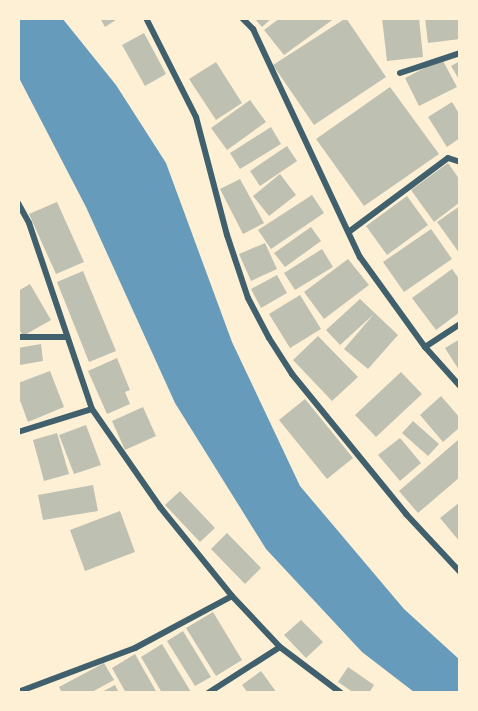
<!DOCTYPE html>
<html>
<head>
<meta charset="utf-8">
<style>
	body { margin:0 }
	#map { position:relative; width:478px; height:711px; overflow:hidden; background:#fdf0d5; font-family:"Alegreya Sans",sans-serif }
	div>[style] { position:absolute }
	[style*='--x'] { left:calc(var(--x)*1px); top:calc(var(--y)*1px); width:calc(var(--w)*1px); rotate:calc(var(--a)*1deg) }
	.water>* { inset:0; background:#669bbc }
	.building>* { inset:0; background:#bec0b2 }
	.minor>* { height:6px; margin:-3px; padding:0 3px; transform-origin:3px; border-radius:3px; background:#3f606c }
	span { translate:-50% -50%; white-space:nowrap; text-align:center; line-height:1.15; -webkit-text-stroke:4.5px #fdf0d5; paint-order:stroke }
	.frame { position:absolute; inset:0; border:20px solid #fdf0d5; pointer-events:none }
</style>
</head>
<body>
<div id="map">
	<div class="water">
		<div style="clip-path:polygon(18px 18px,62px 18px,116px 85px,166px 163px,232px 342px,300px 486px,404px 609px,460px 660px,460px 693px,414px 692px,362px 652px,266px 549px,175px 403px,86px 207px,18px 76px)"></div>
	</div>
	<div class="building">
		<div style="clip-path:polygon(100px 18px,119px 18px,105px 27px)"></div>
		<div style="clip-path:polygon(254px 18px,272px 18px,262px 27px)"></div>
		<div style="clip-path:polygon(280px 18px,335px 18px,284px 55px,264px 30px)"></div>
		<div style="clip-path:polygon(346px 18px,386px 77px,314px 125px,273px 65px)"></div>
		<div style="clip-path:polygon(382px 18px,419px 18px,423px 57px,387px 61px)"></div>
		<div style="clip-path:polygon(425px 18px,460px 18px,460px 39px,428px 43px)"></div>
		<div style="clip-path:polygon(144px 33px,166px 74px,145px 86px,122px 45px)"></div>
		<div style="clip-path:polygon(442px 59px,457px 87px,419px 106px,405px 78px)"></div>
		<div style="clip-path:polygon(460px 61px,460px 81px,451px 66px)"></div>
		<div style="clip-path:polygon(216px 62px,242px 103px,216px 120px,189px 79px)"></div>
		<div style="clip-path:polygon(390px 87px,439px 154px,364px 206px,316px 139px)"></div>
		<div style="clip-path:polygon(250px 100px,266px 122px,227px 150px,211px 128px)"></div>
		<div style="clip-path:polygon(452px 102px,460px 115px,460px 138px,447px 147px,428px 117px)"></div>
		<div style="clip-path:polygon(271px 127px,281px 144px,240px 169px,230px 153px)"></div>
		<div style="clip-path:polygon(287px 146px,297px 161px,260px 186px,250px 171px)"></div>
		<div style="clip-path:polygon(448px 163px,460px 180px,460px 202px,434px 222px,411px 190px)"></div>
		<div style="clip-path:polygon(280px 174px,296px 195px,269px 216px,253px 196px)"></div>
		<div style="clip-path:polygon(240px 179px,264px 223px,243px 234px,220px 189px)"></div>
		<div style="clip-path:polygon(312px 195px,324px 213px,271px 249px,258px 230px)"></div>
		<div style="clip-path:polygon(407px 196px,428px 225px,387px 255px,366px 226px)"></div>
		<div style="clip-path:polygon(57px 202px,84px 262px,56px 274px,29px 214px)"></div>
		<div style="clip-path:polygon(460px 206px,460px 254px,437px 222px)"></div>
		<div style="clip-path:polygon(311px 227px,321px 241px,285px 267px,274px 253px)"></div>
		<div style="clip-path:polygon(431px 229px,452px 259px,404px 292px,383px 262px)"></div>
		<div style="clip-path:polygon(265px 243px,277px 269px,251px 281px,239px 254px)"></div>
		<div style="clip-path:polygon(322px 249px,333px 267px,295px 290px,284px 273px)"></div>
		<div style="clip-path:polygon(348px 259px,369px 285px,324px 319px,304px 292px)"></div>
		<div style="clip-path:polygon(452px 269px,460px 280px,460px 312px,436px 330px,412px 298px)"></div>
		<div style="clip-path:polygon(83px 271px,116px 351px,89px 362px,57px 282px)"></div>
		<div style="clip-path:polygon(277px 275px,287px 293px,261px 308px,251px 289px)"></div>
		<div style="clip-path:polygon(30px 284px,51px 320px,23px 336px,18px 327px,18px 291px)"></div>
		<div style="clip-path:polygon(300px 295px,321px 329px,290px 348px,269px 314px)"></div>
		<div style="clip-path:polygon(360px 299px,398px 335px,368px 369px,344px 349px,374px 314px,340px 345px,326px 330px)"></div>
		<div style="clip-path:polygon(318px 336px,358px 377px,332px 401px,293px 360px)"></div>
		<div style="clip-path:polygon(460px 339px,460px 369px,459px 370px,445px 348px)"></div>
		<div style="clip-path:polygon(41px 344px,43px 361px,20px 365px,18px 348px)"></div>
		<div style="clip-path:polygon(117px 358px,130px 390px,125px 392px,130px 404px,107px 414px,88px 371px)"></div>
		<div style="clip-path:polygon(50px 371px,64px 407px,28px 422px,18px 395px,18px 383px)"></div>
		<div style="clip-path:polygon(401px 372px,422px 394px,376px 437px,355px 415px)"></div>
		<div style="clip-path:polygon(441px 396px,460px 418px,460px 427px,443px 442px,420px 415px)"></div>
		<div style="clip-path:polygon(305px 399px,353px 458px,327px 479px,279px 420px)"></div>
		<div style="clip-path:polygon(143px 407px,156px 436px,125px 450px,112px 421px)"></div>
		<div style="clip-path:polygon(413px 421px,439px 444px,428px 456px,402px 433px)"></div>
		<div style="clip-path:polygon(86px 425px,101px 465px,74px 474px,59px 435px)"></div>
		<div style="clip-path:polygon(57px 433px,69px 474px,44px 481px,33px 440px)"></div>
		<div style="clip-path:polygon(400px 438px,421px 463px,400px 481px,378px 455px)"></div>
		<div style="clip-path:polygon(458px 440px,460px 477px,418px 513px,399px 491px)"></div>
		<div style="clip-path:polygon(93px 485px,98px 511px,43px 520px,38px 495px)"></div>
		<div style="clip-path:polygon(180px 491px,215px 528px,200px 542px,165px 505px)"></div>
		<div style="clip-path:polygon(460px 502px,460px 542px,440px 518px)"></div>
		<div style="clip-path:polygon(120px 511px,135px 552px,85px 571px,70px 530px)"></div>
		<div style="clip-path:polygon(227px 533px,261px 568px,245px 584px,211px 549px)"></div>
		<div style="clip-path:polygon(213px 612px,242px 660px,216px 676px,186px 628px)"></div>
		<div style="clip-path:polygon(301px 620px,323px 642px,306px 658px,284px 635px)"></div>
		<div style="clip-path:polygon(183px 631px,211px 677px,195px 686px,167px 641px)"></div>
		<div style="clip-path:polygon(162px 644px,191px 692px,189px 693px,162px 693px,141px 657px)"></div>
		<div style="clip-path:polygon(135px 654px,157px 693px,126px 693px,112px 668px)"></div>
		<div style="clip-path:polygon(104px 663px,114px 680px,90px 693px,62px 693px,59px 687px)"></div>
		<div style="clip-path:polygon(348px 667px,374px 685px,369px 693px,354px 693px,338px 682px)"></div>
		<div style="clip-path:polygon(261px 671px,277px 693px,248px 693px,242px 685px)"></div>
		<div style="clip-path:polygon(115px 685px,119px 693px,100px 693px)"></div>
	</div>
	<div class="minor">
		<div style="--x:146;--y:18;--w:111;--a:63.2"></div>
		<div style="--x:196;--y:117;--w:122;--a:75.3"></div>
		<div style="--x:227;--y:235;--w:66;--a:71.6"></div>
		<div style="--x:248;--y:298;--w:45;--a:62.3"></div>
		<div style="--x:269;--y:338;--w:43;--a:57.4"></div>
		<div style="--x:292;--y:374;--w:181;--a:50.8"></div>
		<div style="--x:406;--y:514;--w:79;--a:47"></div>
		<div style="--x:242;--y:18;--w:16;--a:45"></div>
		<div style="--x:253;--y:29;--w:252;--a:64.9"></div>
		<div style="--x:360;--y:257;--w:111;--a:54.2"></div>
		<div style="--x:425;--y:347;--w:52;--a:48.1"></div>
		<div style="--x:400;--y:73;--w:63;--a:-18.4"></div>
		<div style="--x:18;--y:203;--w:23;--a:61"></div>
		<div style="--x:29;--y:223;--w:196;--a:71.3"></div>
		<div style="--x:92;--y:409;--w:119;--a:55.2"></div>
		<div style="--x:160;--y:507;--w:114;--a:51"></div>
		<div style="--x:232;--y:596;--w:70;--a:46.7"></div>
		<div style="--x:280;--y:647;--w:76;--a:37"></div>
		<div style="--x:350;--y:231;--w:122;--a:-36.7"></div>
		<div style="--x:448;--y:158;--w:13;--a:18"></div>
		<div style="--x:18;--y:337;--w:49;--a:0"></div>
		<div style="--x:425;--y:347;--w:42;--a:-33.3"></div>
		<div style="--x:18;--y:432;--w:77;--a:-17.3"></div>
		<div style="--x:18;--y:692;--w:125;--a:-20.6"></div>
		<div style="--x:135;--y:648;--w:110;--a:-28.2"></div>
		<div style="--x:208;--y:693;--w:85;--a:-32.6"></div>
	</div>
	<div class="frame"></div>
</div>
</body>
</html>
